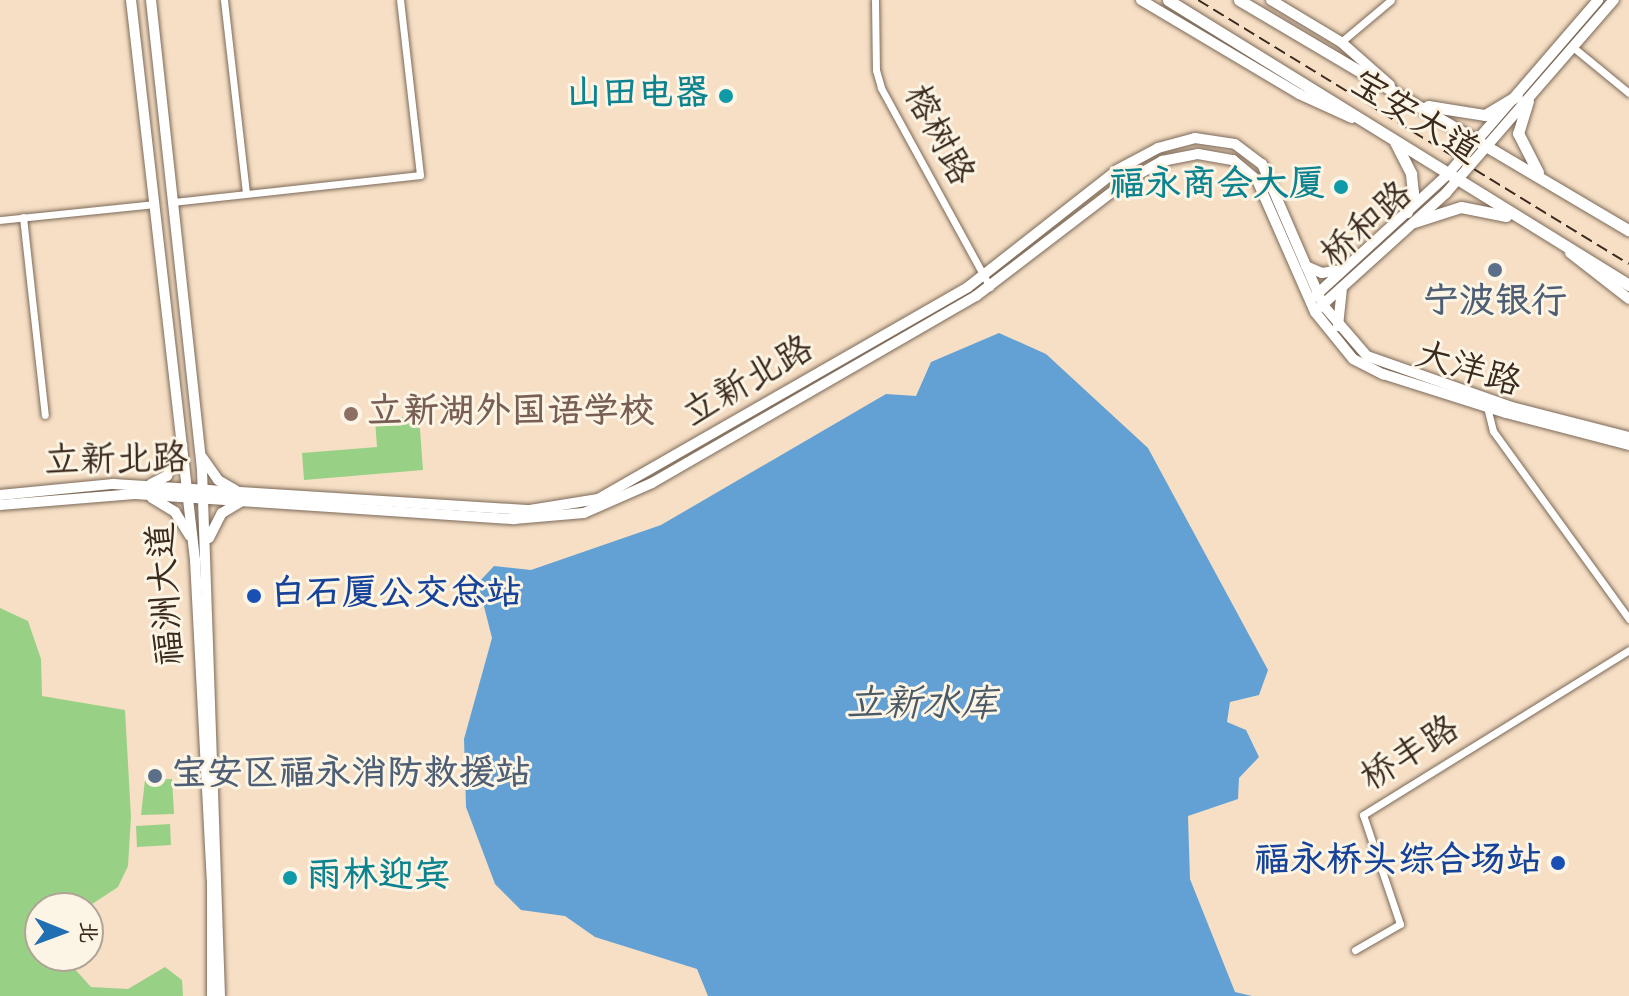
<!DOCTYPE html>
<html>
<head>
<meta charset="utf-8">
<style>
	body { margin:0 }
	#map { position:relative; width:1629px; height:996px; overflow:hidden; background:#f6dfc5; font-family:"Indie Flower","LXGW WenKai TC",sans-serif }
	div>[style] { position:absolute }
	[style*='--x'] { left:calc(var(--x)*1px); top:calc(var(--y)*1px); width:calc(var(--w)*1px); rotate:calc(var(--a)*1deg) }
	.green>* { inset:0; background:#98d185 }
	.water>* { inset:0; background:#63a1d5 }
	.roads { filter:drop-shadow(0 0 2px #7c6958) drop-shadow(0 0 2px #7c6958) }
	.street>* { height:7px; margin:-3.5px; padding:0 3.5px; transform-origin:3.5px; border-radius:3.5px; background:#fff }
	.secondary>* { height:10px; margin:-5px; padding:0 5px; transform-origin:5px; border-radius:5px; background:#fff }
	.primary>* { height:11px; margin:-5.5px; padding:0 5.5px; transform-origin:5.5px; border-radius:5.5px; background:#fff }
	.rail>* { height:2px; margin-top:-1px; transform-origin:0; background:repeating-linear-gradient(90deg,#3b2a1e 0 12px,transparent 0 18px) }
	.dots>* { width:22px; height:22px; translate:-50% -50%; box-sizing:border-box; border:4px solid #fcf5e5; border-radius:50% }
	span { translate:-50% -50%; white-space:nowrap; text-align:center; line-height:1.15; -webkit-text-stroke:6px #fcf5e5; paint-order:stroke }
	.culture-label { font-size:36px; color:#0d838f; font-weight:700 }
	.right { translate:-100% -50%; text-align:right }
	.left { translate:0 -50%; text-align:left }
	.street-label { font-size:36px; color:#3b2a1e }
	.service-label { font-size:36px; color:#4e5e75; font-weight:700 }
	.education-label { font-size:36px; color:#785e54; font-weight:700 }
	.transit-label { font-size:36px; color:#164399; font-weight:700 }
	.water-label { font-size:38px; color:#4b5a67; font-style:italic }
	.north { position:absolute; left:24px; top:892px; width:80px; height:80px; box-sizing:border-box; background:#fcf5e5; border:2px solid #afa495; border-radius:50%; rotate:91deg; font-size:22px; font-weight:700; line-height:32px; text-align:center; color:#3b2a1e }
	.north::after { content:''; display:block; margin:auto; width:28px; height:36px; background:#1f6fb2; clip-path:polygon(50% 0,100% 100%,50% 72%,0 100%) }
</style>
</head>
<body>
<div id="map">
	<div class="green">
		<div style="clip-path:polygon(419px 416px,423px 470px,304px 480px,302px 453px,377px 447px,375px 419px)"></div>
		<div style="clip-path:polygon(0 608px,28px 621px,41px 659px,42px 696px,125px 710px,131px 817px,128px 866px,118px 887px,86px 908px,40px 908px,40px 956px,72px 956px,73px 967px,91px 987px,128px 989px,165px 967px,182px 980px,183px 996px,0 996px)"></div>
		<div style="clip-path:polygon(172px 779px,174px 814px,141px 815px,145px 780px)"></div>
		<div style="clip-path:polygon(170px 824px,171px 845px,137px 847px,136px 826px)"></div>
	</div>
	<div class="water">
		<div style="clip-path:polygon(999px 333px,1046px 354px,1148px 448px,1268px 670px,1259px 695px,1230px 702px,1227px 722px,1246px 730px,1259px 757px,1239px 778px,1238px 799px,1188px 816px,1190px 879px,1235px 992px,1252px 996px,708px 996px,697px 969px,595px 937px,565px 916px,521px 910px,495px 884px,466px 807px,464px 739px,492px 638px,478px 583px,494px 566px,531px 570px,661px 525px,886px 394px,916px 396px,931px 362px)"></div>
	</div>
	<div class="roads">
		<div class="street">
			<div style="--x:224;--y:0;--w:195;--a:83.5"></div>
			<div style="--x:875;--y:0;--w:70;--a:89.2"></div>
			<div style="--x:876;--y:70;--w:19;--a:74"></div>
			<div style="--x:881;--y:88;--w:227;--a:61.3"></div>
			<div style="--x:1341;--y:42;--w:65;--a:-40"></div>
			<div style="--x:1574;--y:48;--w:71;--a:39.3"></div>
			<div style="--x:173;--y:202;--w:248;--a:-6.2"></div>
			<div style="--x:420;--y:175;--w:176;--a:-96.5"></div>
			<div style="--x:23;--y:217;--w:199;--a:83.7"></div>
			<div style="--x:0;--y:220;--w:155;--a:-5.9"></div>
			<div style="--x:1486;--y:403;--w:29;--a:76"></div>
			<div style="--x:1493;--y:431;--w:232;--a:54.1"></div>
			<div style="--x:1355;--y:950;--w:52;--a:-30"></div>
			<div style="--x:1400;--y:924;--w:115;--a:-108.7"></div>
			<div style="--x:1363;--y:815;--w:313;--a:-31.8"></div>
		</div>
		<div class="secondary">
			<div style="--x:131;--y:0;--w:564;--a:83.48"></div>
			<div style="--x:195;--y:560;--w:320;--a:87"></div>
			<div style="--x:212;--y:880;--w:116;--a:90"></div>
			<div style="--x:151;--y:0;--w:473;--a:83.8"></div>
			<div style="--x:202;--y:470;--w:526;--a:88.04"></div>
			<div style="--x:1141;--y:0;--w:184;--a:30.7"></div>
			<div style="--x:1299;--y:94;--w:58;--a:24.4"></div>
			<div style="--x:1271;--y:0;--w:82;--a:31"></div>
			<div style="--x:1341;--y:42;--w:65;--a:41.3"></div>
			<div style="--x:1570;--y:253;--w:75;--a:37.9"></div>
			<div style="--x:1306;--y:266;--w:17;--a:24"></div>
			<div style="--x:1322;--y:273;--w:20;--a:-9"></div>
			<div style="--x:1315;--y:296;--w:180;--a:-42.5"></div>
			<div style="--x:1448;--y:174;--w:230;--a:-49.2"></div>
			<div style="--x:1320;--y:307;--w:170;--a:-42.1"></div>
			<div style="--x:1446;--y:193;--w:256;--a:-49"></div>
			<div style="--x:1338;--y:326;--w:36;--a:-84"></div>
			<div style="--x:202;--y:457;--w:28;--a:55"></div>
			<div style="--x:218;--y:480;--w:20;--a:30"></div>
			<div style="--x:151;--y:484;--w:18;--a:-27"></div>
			<div style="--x:167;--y:476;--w:34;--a:-63"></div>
			<div style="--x:0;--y:495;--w:114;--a:-5.6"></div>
			<div style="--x:113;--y:484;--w:418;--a:3.6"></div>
			<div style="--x:530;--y:510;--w:69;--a:-9.2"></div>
			<div style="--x:598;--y:499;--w:426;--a:-29.8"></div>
			<div style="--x:968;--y:287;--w:189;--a:-38.1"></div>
			<div style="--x:1117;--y:170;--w:47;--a:-28.2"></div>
			<div style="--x:1158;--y:148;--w:38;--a:-15"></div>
			<div style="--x:1195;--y:138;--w:40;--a:8.5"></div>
			<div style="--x:1235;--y:144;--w:34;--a:37"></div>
			<div style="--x:1262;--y:164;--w:154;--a:66.6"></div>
			<div style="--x:1323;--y:305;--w:67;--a:49.2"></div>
			<div style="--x:1367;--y:356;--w:154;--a:19.4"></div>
			<div style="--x:1512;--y:407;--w:121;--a:14.4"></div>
			<div style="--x:152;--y:498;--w:27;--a:31"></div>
			<div style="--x:175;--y:512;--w:28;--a:58"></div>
			<div style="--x:0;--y:505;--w:135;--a:-4.7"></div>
			<div style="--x:135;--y:494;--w:380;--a:3.8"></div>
			<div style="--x:514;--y:519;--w:70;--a:-4.9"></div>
			<div style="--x:584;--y:513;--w:74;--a:-23.8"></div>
			<div style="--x:652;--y:483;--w:374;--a:-30"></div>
			<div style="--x:976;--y:296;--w:188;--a:-37.4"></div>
			<div style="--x:1125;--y:182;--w:43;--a:-29.6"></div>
			<div style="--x:1162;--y:161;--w:37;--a:-11"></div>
			<div style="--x:1198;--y:154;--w:36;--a:10"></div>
			<div style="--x:1233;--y:160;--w:31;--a:40"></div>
			<div style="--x:1257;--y:180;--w:144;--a:66.3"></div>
			<div style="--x:1315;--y:312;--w:60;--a:51"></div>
			<div style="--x:1353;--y:359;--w:34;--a:27"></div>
			<div style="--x:1383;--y:374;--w:129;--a:17.6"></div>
			<div style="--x:1506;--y:413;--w:127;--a:14.6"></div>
			<div style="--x:209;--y:538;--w:28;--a:-63"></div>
			<div style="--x:222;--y:513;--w:23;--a:-31"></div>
		</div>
		<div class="primary">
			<div style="--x:1168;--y:0;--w:542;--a:31.73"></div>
			<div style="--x:1239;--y:0;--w:453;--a:30.6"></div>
			<div style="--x:1528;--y:101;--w:34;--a:107"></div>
			<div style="--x:1518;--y:133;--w:44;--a:62.9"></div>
			<div style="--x:1428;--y:106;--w:58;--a:9"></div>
			<div style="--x:1485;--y:115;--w:37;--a:-31"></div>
			<div style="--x:1395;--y:142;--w:36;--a:63"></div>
			<div style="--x:1411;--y:174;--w:18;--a:84"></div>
			<div style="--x:1413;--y:192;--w:21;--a:107"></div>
			<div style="--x:1414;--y:222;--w:49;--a:-17.7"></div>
			<div style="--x:1461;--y:207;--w:46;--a:11.3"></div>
		</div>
	</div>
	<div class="rail">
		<div style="--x:1198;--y:0;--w:505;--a:31.49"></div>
	</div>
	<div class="dots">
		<div style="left:726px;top:96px;background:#0f9aa8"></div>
		<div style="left:1341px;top:187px;background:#0f9aa8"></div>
		<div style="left:1495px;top:270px;background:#5c6f8a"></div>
		<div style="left:351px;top:414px;background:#8d6e63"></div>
		<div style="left:254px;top:596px;background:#1a4fb4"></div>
		<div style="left:155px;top:776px;background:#5c6f8a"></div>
		<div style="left:1558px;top:863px;background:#1a4fb4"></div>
		<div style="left:290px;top:878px;background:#0f9aa8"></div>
	</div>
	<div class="culture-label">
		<span class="right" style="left:710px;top:96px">山田电器</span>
		<span class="right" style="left:1325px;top:187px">福永商会大厦</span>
		<span class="left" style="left:306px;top:878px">雨林迎宾</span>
	</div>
	<div class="street-label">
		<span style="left:1414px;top:119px;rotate:32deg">宝安大道</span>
		<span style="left:937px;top:136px;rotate:62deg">榕树路</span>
		<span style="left:1368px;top:226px;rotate:-42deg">桥和路</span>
		<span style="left:1468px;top:371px;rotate:17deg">大洋路</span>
		<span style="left:749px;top:383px;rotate:-30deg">立新北路</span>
		<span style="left:116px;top:462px;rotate:-1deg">立新北路</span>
		<span style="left:168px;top:594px;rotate:-94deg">福洲大道</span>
		<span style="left:1411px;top:755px;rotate:-32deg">桥丰路</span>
	</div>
	<div class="service-label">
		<span style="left:1495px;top:304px">宁波银行</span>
		<span class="left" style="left:171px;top:776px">宝安区福永消防救援站</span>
	</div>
	<div class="education-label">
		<span class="left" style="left:367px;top:414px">立新湖外国语学校</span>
	</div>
	<div class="transit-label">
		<span class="left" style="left:270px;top:596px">白石厦公交总站</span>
		<span class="right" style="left:1542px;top:863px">福永桥头综合场站</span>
	</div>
	<div class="water-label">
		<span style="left:922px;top:707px">立新水库</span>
	</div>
	<div class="north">北</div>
</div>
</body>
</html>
